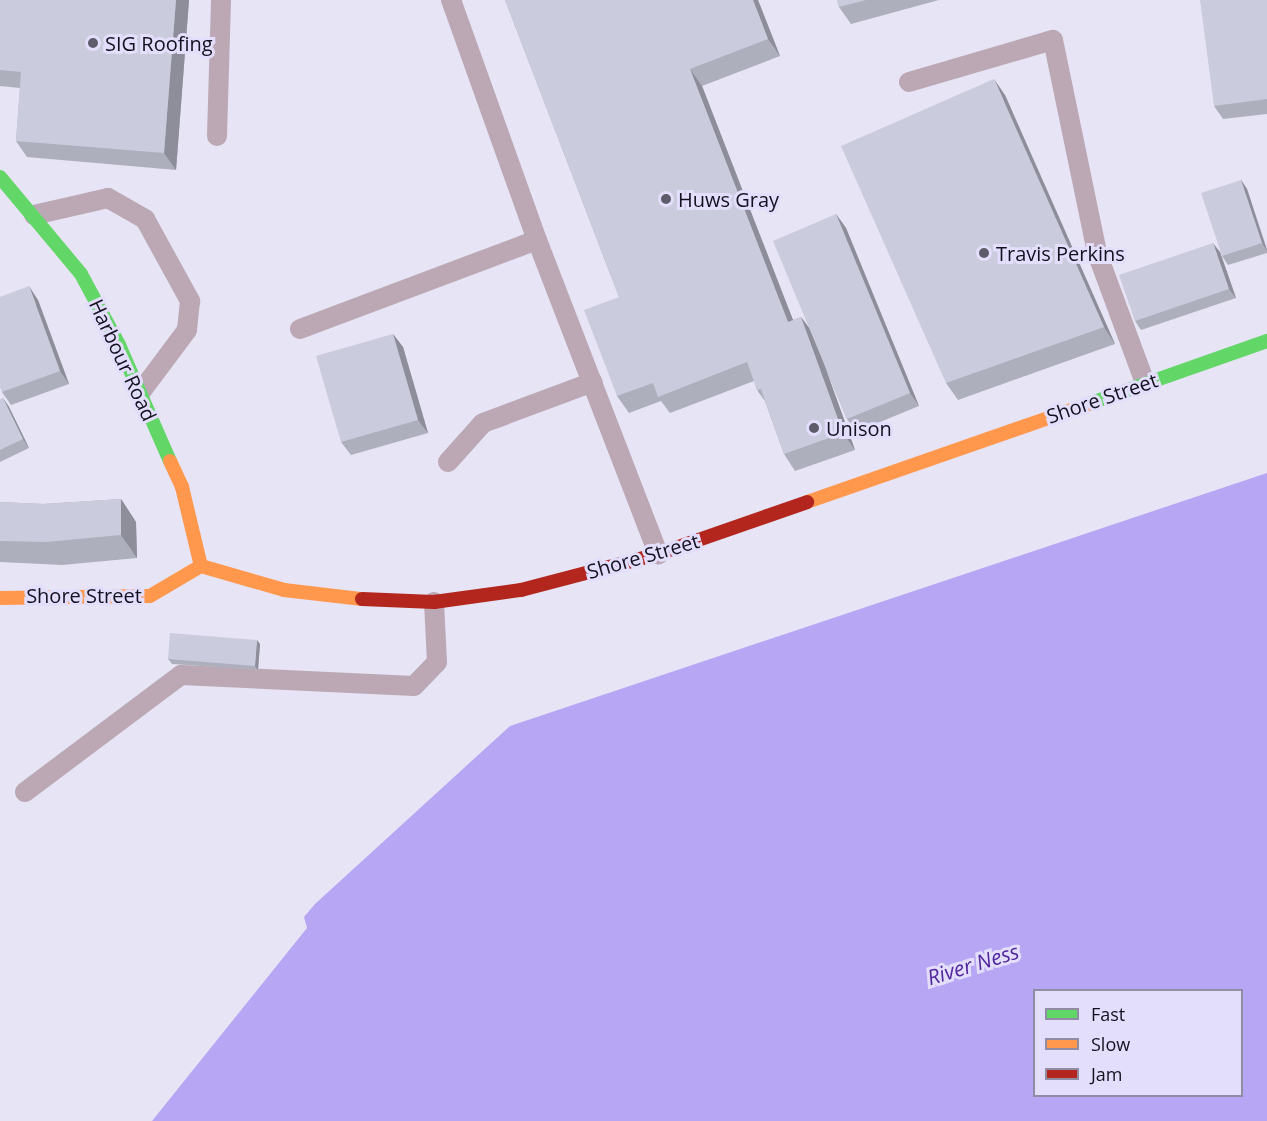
<!DOCTYPE html>
<html>
<head>
<meta charset="utf-8">
<style>
	body { margin:0 }
	#map { position:relative; width:1267px; height:1121px; overflow:hidden; background:#e7e4f5; font-family:"Open Sans",sans-serif }
	div>[style] { position:absolute }
	[style*='--x'] { left:calc(var(--x)*1px); top:calc(var(--y)*1px); width:calc(var(--w)*1px); rotate:calc(var(--a)*1deg) }
	.water>* { inset:0; background:#b7a6f3 }
	.lane>* { height:20px; margin:-10px; padding:0 10px; transform-origin:10px; border-radius:10px; background:#bba8b4 }
	.fast>* { height:14px; margin:-7px; padding:0 7px; transform-origin:7px; border-radius:7px; background:#63d668 }
	.slow>* { height:14px; margin:-7px; padding:0 7px; transform-origin:7px; border-radius:7px; background:#ff974d }
	.jam>* { height:14px; margin:-7px; padding:0 7px; transform-origin:7px; border-radius:7px; background:#b3261e }
	.wall>* { inset:0; background:#aeafbd }
	.shaded-wall>* { inset:0; background:#8d8e9a }
	.building>* { inset:0; background:#cacbdc }
	.dots>* { width:16px; height:16px; translate:-50% -50%; box-sizing:border-box; border:3px solid #e2defb; border-radius:50% }
	span { translate:-50% -50%; white-space:nowrap; text-align:center; line-height:1.15; -webkit-text-stroke:6px #e2defb; paint-order:stroke }
	.poi-label { font-size:20px; color:#151121 }
	.left { translate:0 -50%; text-align:left }
	.street-label { font-size:20px; color:#151121 }
	.water-label { font-size:21px; color:#52279f; font-style:italic }
	.legend { position:absolute; left:1033px; top:989px; width:210px; height:108px; box-sizing:border-box; background:#e2defb; border:2px solid #908ca4; margin:0; padding:8px 10px; list-style:none; font-size:18px; color:#151121 }
	.legend li { display:flex; align-items:center; gap:12px; height:30px }
	.legend b { width:30px; border:2px solid #908ca4 }
</style>
</head>
<body>
<div id="map">
	<div class="water">
		<div style="clip-path:polygon(evenodd,1267px 473px,1267px 1121px,152px 1121px,307px 928px,304px 917px,315px 904px,510px 726px,1267px 473px,1034px 990px,1242px 990px,1242px 1096px,1034px 1096px,1034px 990px)"></div>
	</div>
	<div class="lane">
		<div style="--x:451;--y:0;--w:255;--a:70.3"></div>
		<div style="--x:537;--y:240;--w:337;--a:68.9"></div>
		<div style="--x:909;--y:82;--w:150;--a:-16.3"></div>
		<div style="--x:1053;--y:40;--w:217;--a:78.3"></div>
		<div style="--x:1097;--y:253;--w:139;--a:69.7"></div>
		<div style="--x:217;--y:136;--w:136;--a:-88.3"></div>
		<div style="--x:34;--y:215;--w:76;--a:-12.9"></div>
		<div style="--x:108;--y:198;--w:43;--a:29.6"></div>
		<div style="--x:145;--y:219;--w:94;--a:61.2"></div>
		<div style="--x:190;--y:301;--w:29;--a:96"></div>
		<div style="--x:187;--y:330;--w:79;--a:126.7"></div>
		<div style="--x:300;--y:329;--w:253;--a:-20.6"></div>
		<div style="--x:448;--y:462;--w:52;--a:-48.1"></div>
		<div style="--x:483;--y:423;--w:117;--a:-20.4"></div>
		<div style="--x:25;--y:792;--w:195;--a:-36.9"></div>
		<div style="--x:181;--y:675;--w:233;--a:2.7"></div>
		<div style="--x:414;--y:686;--w:33;--a:-46"></div>
		<div style="--x:437;--y:662;--w:60;--a:-92.9"></div>
	</div>
	<div class="fast">
		<div style="--x:0;--y:177;--w:126;--a:50.1"></div>
		<div style="--x:81;--y:274;--w:81;--a:61.8"></div>
		<div style="--x:119;--y:345;--w:127;--a:66.3"></div>
		<div style="--x:1088;--y:404;--w:190;--a:-19.4"></div>
	</div>
	<div class="slow">
		<div style="--x:170;--y:461;--w:29;--a:65"></div>
		<div style="--x:182;--y:487;--w:81;--a:76.5"></div>
		<div style="--x:807;--y:502;--w:298;--a:-19.2"></div>
		<div style="--x:0;--y:598;--w:150;--a:-0.8"></div>
		<div style="--x:150;--y:596;--w:59;--a:-30.5"></div>
		<div style="--x:201;--y:566;--w:86;--a:16.1"></div>
		<div style="--x:284;--y:590;--w:79;--a:6.6"></div>
	</div>
	<div class="jam">
		<div style="--x:362;--y:599;--w:72;--a:2.4"></div>
		<div style="--x:434;--y:602;--w:88;--a:-7.9"></div>
		<div style="--x:521;--y:590;--w:142;--a:-14.7"></div>
		<div style="--x:658;--y:554;--w:158;--a:-19.2"></div>
	</div>
	<div class="wall">
		<div style="clip-path:polygon(0 0,189px 0,176px 170px,27px 157px,16px 141px,20px 88px,0 86px)"></div>
		<div style="clip-path:polygon(505px 0,758px 0,780px 56px,702px 86px,793px 320px,801px 317px,809px 328px,836px 214px,846px 228px,919px 406px,856px 432px,847px 419px,823px 362px,855px 450px,795px 471px,784px 454px,765px 401px,757px 390px,754px 381px,670px 413px,661px 401px,629px 413px,617px 396px,619px 297px)"></div>
		<div style="clip-path:polygon(837px 0,939px 0,851px 24px,839px 7px)"></div>
		<div style="clip-path:polygon(1267px 0,1267px 114px,1223px 119px,1214px 106px)"></div>
		<div style="clip-path:polygon(1005px 95px,1115px 344px,958px 400px,946px 383px)"></div>
		<div style="clip-path:polygon(1241px 180px,1247px 189px,1267px 249px,1267px 253px,1228px 265px,1222px 256px)"></div>
		<div style="clip-path:polygon(1220px 252px,1236px 298px,1141px 330px,1135px 321px)"></div>
		<div style="clip-path:polygon(38px 300px,69px 384px,11px 405px,2px 392px)"></div>
		<div style="clip-path:polygon(393px 334px,403px 347px,428px 433px,351px 455px,341px 442px)"></div>
		<div style="clip-path:polygon(3px 398px,9px 407px,29px 448px,0 462px,0 400px)"></div>
		<div style="clip-path:polygon(121px 499px,136px 522px,137px 558px,62px 565px,0 562px,0 502px,43px 504px)"></div>
		<div style="clip-path:polygon(260px 644px,258px 670px,172px 664px,168px 659px)"></div>
	</div>
	<div class="shaded-wall">
		<div style="clip-path:polygon(176px 0,189px 0,176px 170px,164px 153px)"></div>
		<div style="clip-path:polygon(753px 0,758px 0,780px 56px,768px 39px)"></div>
		<div style="clip-path:polygon(690px 69px,702px 86px,800px 338px,788px 322px)"></div>
		<div style="clip-path:polygon(994px 79px,1005px 95px,1115px 344px,1104px 327px)"></div>
		<div style="clip-path:polygon(1241px 180px,1247px 189px,1267px 251px,1262px 243px)"></div>
		<div style="clip-path:polygon(836px 214px,846px 228px,919px 406px,910px 393px)"></div>
		<div style="clip-path:polygon(1213px 243px,1220px 252px,1236px 298px,1229px 289px)"></div>
		<div style="clip-path:polygon(29px 286px,38px 300px,69px 384px,60px 371px)"></div>
		<div style="clip-path:polygon(801px 317px,813px 333px,855px 450px,843px 433px)"></div>
		<div style="clip-path:polygon(393px 334px,403px 347px,428px 433px,418px 420px)"></div>
		<div style="clip-path:polygon(3px 398px,9px 407px,29px 448px,23px 439px)"></div>
		<div style="clip-path:polygon(121px 499px,136px 522px,137px 558px,121px 535px)"></div>
		<div style="clip-path:polygon(257px 640px,260px 644px,258px 670px,255px 666px)"></div>
	</div>
	<div class="building">
		<div style="clip-path:polygon(0 0,176px 0,164px 153px,16px 141px,21px 72px,0 70px)"></div>
		<div style="clip-path:polygon(505px 0,753px 0,768px 39px,690px 69px,788px 322px,801px 317px,843px 433px,784px 454px,761px 389px,757px 390px,747px 362px,658px 397px,653px 383px,617px 396px,584px 310px,619px 297px)"></div>
		<div style="clip-path:polygon(837px 0,866px 0,839px 7px)"></div>
		<div style="clip-path:polygon(1200px 0,1267px 0,1267px 99px,1214px 106px)"></div>
		<div style="clip-path:polygon(994px 79px,1104px 327px,946px 383px,841px 146px)"></div>
		<div style="clip-path:polygon(1241px 180px,1262px 243px,1222px 256px,1201px 193px)"></div>
		<div style="clip-path:polygon(836px 214px,910px 393px,847px 419px,773px 241px)"></div>
		<div style="clip-path:polygon(1213px 243px,1229px 289px,1135px 321px,1119px 275px)"></div>
		<div style="clip-path:polygon(29px 286px,60px 371px,2px 392px,0 387px,0 297px)"></div>
		<div style="clip-path:polygon(393px 334px,418px 420px,341px 442px,316px 356px)"></div>
		<div style="clip-path:polygon(3px 398px,23px 439px,0 450px,0 400px)"></div>
		<div style="clip-path:polygon(121px 499px,121px 535px,46px 542px,0 541px,0 502px,43px 504px)"></div>
		<div style="clip-path:polygon(170px 633px,257px 640px,255px 666px,168px 659px)"></div>
	</div>
	<div class="dots">
		<div style="left:93px;top:43px;background:#5e5b6b"></div>
		<div style="left:666px;top:199px;background:#5e5b6b"></div>
		<div style="left:984px;top:253px;background:#5e5b6b"></div>
		<div style="left:814px;top:428px;background:#5e5b6b"></div>
	</div>
	<div class="poi-label">
		<span class="left" style="left:105px;top:43px">SIG Roofing</span>
		<span class="left" style="left:678px;top:199px">Huws Gray</span>
		<span class="left" style="left:996px;top:253px">Travis Perkins</span>
		<span class="left" style="left:826px;top:428px">Unison</span>
	</div>
	<div class="street-label">
		<span style="left:123px;top:360px;rotate:65deg">Harbour Road</span>
		<span style="left:1102px;top:398px;rotate:-19deg">Shore Street</span>
		<span style="left:643px;top:556px;rotate:-16deg">Shore Street</span>
		<span style="left:84px;top:595px">Shore Street</span>
	</div>
	<div class="water-label">
		<span style="left:973px;top:964px;rotate:-17deg">River Ness</span>
	</div>
	<ul class="legend">
	<li><b style="height:8px;background:#63d668"></b>Fast</li>
	<li><b style="height:8px;background:#ff974d"></b>Slow</li>
	<li><b style="height:8px;background:#b3261e"></b>Jam</li>
	</ul>
</div>
</body>
</html>
